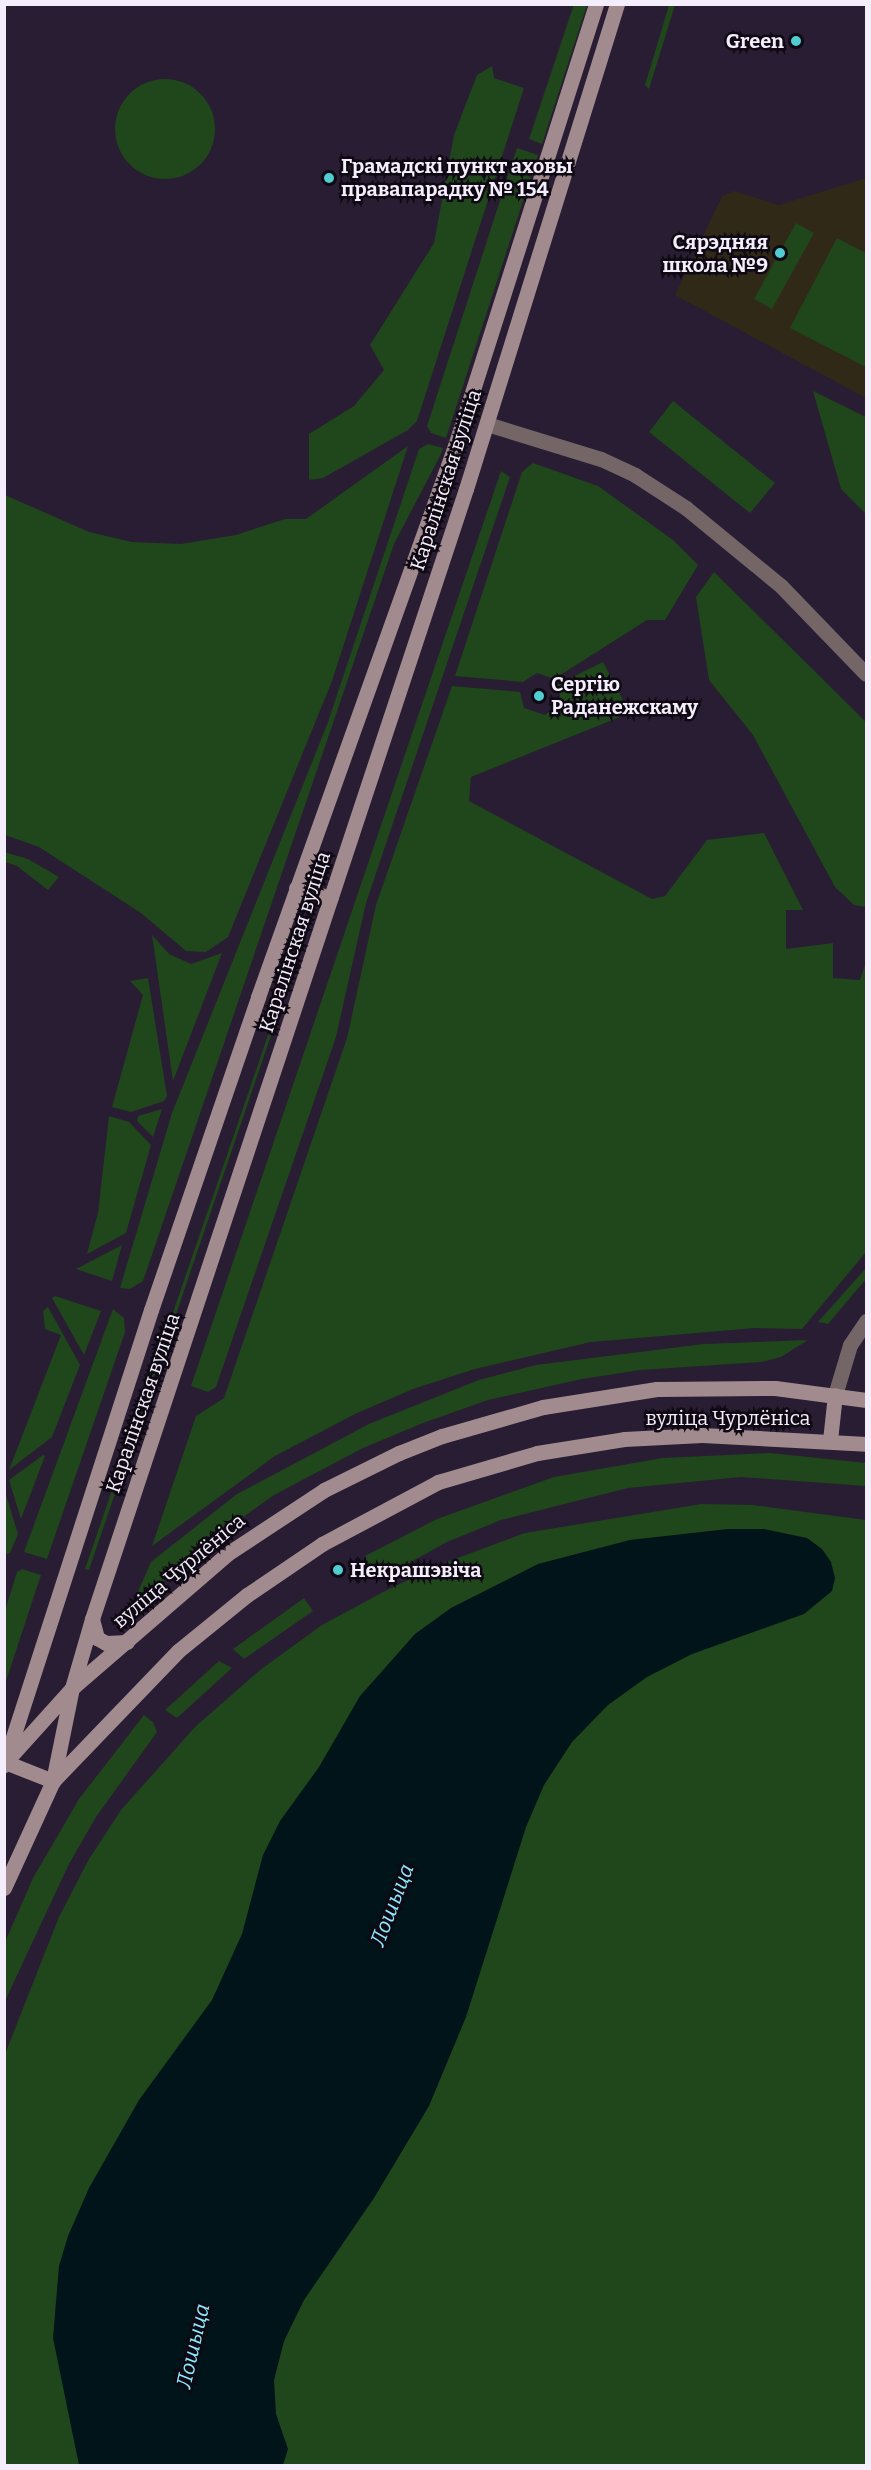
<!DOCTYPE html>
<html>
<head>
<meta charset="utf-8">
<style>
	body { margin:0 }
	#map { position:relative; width:871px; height:2470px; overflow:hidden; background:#281d32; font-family:Bitter,serif }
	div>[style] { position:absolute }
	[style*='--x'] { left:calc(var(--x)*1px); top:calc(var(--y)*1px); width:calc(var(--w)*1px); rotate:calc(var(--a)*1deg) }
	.education>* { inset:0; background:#302918 }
	.green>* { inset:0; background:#20461b }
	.round { border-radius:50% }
	.water>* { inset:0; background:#001419 }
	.street>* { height:15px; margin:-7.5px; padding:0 7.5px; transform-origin:7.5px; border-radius:7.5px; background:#746567 }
	.secondary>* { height:15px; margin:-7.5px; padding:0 7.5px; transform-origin:7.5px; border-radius:7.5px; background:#a28b8f }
	.dots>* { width:16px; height:16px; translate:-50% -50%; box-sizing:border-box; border:3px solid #0e0912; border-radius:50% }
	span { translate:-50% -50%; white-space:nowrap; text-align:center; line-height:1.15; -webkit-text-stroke:5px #0e0912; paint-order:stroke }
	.poi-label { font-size:20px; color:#f4edfb; font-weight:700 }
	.right { translate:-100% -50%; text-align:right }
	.left { translate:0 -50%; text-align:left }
	.street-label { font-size:20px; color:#f4edfb }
	.water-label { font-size:21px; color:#8deaff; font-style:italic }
	.frame { position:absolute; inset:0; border:6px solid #f4edfb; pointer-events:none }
</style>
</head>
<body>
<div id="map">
	<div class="education">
		<div style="clip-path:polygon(866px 178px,866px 398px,675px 295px,722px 196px,734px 191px,779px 205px)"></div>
	</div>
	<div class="green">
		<div style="clip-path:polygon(574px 4px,587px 5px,542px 144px,529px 139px)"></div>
		<div style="clip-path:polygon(669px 5px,675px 5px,649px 89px,645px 85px)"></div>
		<div style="clip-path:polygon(492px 66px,494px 78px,524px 88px,417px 421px,408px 430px,323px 478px,309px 480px,309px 434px,354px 406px,384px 370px,370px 345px,434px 243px,454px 135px,477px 75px)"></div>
		<div class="round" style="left:115px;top:79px;width:100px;height:100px"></div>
		<div style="clip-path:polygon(517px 148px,538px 155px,446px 438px,431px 433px,427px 426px)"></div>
		<div style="clip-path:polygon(796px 223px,814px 233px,772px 309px,754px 299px)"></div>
		<div style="clip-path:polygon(837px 238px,866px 253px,866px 367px,790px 328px)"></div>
		<div style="clip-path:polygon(813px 391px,866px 417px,866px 514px,841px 489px)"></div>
		<div style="clip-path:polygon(673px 401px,775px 483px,750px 513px,649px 432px)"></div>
		<div style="clip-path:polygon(428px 444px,443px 448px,440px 456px,394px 544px,143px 1281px,130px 1289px,120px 1288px,172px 1113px,328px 722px,419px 449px)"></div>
		<div style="clip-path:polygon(408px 446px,332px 681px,228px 937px,206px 952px,186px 951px,141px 913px,39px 847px,5px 835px,5px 495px,89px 532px,132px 542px,181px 544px,236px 535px,285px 519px,306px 519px)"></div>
		<div style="clip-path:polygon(533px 463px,598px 486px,673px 540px,698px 565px,665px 620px,647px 620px,554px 679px,537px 673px,523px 682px,455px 676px,522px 472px)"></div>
		<div style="clip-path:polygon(501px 471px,510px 477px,366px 903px,336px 1037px,216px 1387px,208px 1392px,191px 1386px)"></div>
		<div style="clip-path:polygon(714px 572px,866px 722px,866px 907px,854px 905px,835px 887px,753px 735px,709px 680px,696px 597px)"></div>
		<div style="clip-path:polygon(603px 662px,630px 713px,471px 777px,469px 801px,652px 899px,665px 896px,707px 840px,764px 833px,803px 910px,786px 910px,786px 949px,833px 943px,833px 978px,860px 980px,866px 962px,866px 1252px,802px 1329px,755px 1328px,591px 1342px,475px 1369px,413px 1389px,355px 1414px,275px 1456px,152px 1546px,196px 1416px,224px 1398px,347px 1038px,376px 905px,452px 686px,520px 692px,524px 708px,545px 715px,561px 702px,558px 684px)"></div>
		<div style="clip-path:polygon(4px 852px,28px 859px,59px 877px,48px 890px,17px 866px,5px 862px)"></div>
		<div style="clip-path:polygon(152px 935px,169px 954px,191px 964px,222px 953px,173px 1081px)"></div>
		<div style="clip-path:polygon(148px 978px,167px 1096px,164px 1101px,131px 1112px,112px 1107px,143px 995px,130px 981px)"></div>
		<div style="clip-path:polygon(277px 1009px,279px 1012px,89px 1570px,85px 1569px)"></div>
		<div style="clip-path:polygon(162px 1109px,153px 1137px,137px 1121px,138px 1116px)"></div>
		<div style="clip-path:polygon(109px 1116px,129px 1122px,151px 1145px,126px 1233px,87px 1254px,98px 1213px)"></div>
		<div style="clip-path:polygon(122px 1245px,112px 1281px,76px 1269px)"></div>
		<div style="clip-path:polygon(866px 1268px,866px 1279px,828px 1324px,818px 1322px)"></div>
		<div style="clip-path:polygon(55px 1296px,101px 1311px,84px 1355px,52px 1298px)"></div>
		<div style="clip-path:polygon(48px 1307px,80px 1365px,52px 1437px,9px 1470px,61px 1335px,45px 1329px,43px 1311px)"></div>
		<div style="clip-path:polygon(113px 1309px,124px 1318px,125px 1332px,47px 1559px,24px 1552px)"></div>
		<div style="clip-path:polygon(808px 1340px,781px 1357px,761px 1362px,640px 1370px,582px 1379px,488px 1400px,423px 1423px,363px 1448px,274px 1495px,225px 1530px,142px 1600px,137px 1594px,151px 1562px,237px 1494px,369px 1424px,479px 1380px,536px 1365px,704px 1344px)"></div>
		<div style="clip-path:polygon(770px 1453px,866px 1463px,866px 1486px,741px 1477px,628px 1488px,501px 1520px,447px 1542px,391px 1573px,375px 1570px,365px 1559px,365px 1556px,437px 1519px,554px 1477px,663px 1458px)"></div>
		<div style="clip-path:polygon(43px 1455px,45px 1456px,21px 1519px,9px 1480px)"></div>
		<div style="clip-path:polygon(5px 1492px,18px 1534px,10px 1553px,5px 1555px)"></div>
		<div style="clip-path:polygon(701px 1504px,752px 1505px,866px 1520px,866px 2465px,5px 2465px,5px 2054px,59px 1917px,89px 1859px,121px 1810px,195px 1727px,260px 1670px,322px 1625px,385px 1591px,439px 1565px,525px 1533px)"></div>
		<div style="clip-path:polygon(22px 1569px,41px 1575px,5px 1684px,5px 1611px,17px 1572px)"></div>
		<div style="clip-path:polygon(304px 1598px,313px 1611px,244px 1659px,233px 1649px)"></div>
		<div style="clip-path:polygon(219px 1661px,232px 1668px,177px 1718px,165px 1710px)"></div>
		<div style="clip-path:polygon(144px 1715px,153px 1722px,157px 1732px,96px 1817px,69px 1864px,5px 2001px,5px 1942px,33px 1878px,79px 1799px)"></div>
	</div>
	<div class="water">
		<div style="clip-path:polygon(728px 1529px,764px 1529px,807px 1538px,822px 1549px,831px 1562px,835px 1578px,832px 1591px,804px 1614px,692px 1654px,647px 1677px,608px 1705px,572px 1742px,544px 1785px,526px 1827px,466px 2017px,429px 2106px,374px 2198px,304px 2300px,284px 2341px,274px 2380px,276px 2414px,288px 2449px,283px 2465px,79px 2465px,53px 2338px,59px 2266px,68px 2236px,89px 2188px,139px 2100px,212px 2000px,242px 1934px,263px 1855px,280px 1821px,319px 1767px,360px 1696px,415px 1634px,451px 1608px,538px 1564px,630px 1540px)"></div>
	</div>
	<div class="street">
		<div style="--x:487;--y:424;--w:119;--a:17.1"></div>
		<div style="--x:601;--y:459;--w:38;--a:25"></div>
		<div style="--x:635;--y:475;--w:61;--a:32.9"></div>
		<div style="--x:686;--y:508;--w:123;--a:39.4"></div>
		<div style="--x:781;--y:586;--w:122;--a:46"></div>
		<div style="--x:835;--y:1395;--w:52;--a:-73.3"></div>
		<div style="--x:850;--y:1345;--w:29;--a:-56"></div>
	</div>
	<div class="secondary">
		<div style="--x:296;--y:888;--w:36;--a:16"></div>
		<div style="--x:830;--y:1440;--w:45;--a:-83.7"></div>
		<div style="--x:92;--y:1619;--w:20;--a:75"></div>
		<div style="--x:97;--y:1638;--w:10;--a:29"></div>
		<div style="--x:106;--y:1643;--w:21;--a:-3"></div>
		<div style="--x:9;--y:1758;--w:94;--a:-48"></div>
		<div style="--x:72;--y:1688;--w:205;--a:-40.8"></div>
		<div style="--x:227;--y:1554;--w:116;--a:-33.4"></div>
		<div style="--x:324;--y:1490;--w:84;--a:-26.3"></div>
		<div style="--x:399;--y:1453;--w:46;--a:-21.6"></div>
		<div style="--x:442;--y:1436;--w:105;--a:-16"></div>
		<div style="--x:543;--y:1407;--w:115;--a:-9"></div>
		<div style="--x:657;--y:1389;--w:118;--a:-0.5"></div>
		<div style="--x:775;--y:1388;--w:92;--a:7.5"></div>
		<div style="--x:5;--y:1762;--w:52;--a:21.6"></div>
		<div style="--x:4;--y:1765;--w:478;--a:-72.1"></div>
		<div style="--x:151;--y:1310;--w:331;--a:-71.1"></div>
		<div style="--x:258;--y:997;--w:585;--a:-70.33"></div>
		<div style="--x:455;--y:446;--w:464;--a:-72.3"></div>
		<div style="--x:53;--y:1781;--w:180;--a:-46.1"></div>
		<div style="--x:178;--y:1651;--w:89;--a:-39.1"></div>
		<div style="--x:247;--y:1595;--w:91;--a:-34.2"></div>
		<div style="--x:322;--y:1544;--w:132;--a:-28.1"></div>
		<div style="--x:438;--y:1482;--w:103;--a:-16.3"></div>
		<div style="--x:537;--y:1453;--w:88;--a:-9.1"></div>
		<div style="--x:624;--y:1439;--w:78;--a:-2.9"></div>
		<div style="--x:702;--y:1435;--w:164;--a:3.1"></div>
		<div style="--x:4;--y:1888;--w:118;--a:-65.4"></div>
		<div style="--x:53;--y:1781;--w:95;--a:-78.5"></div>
		<div style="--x:72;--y:1688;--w:72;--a:-73.8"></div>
		<div style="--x:92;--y:1619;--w:1190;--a:-71.69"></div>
		<div style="--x:466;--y:489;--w:508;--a:-72.71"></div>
	</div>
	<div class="dots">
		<div style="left:796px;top:41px;background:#51ccd1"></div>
		<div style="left:329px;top:178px;background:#51ccd1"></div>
		<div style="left:780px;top:253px;background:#51ccd1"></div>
		<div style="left:539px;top:696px;background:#51ccd1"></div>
		<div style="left:338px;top:1570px;background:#51ccd1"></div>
	</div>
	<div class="poi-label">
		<span class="right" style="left:784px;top:41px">Green</span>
		<span class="left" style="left:341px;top:178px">Грамадскі пункт аховы<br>правапарадку № 154</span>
		<span class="right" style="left:768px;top:254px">Сярэдняя<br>школа №9</span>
		<span class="left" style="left:551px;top:696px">Сергію<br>Раданежскаму</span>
		<span class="left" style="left:350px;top:1570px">Некрашэвіча</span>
	</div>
	<div class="street-label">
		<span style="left:446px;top:480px;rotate:-72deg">Каралінская вуліца</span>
		<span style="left:295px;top:942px;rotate:-72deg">Каралінская вуліца</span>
		<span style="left:143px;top:1403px;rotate:-71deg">Каралінская вуліца</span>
		<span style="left:728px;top:1418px">вуліца Чурлёніса</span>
		<span style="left:179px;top:1571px;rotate:-40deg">вуліца Чурлёніса</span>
	</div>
	<div class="water-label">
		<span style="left:392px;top:1905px;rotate:-69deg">Лошыца</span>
		<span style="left:193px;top:2346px;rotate:-77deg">Лошыца</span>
	</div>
	<div class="frame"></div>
</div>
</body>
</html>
